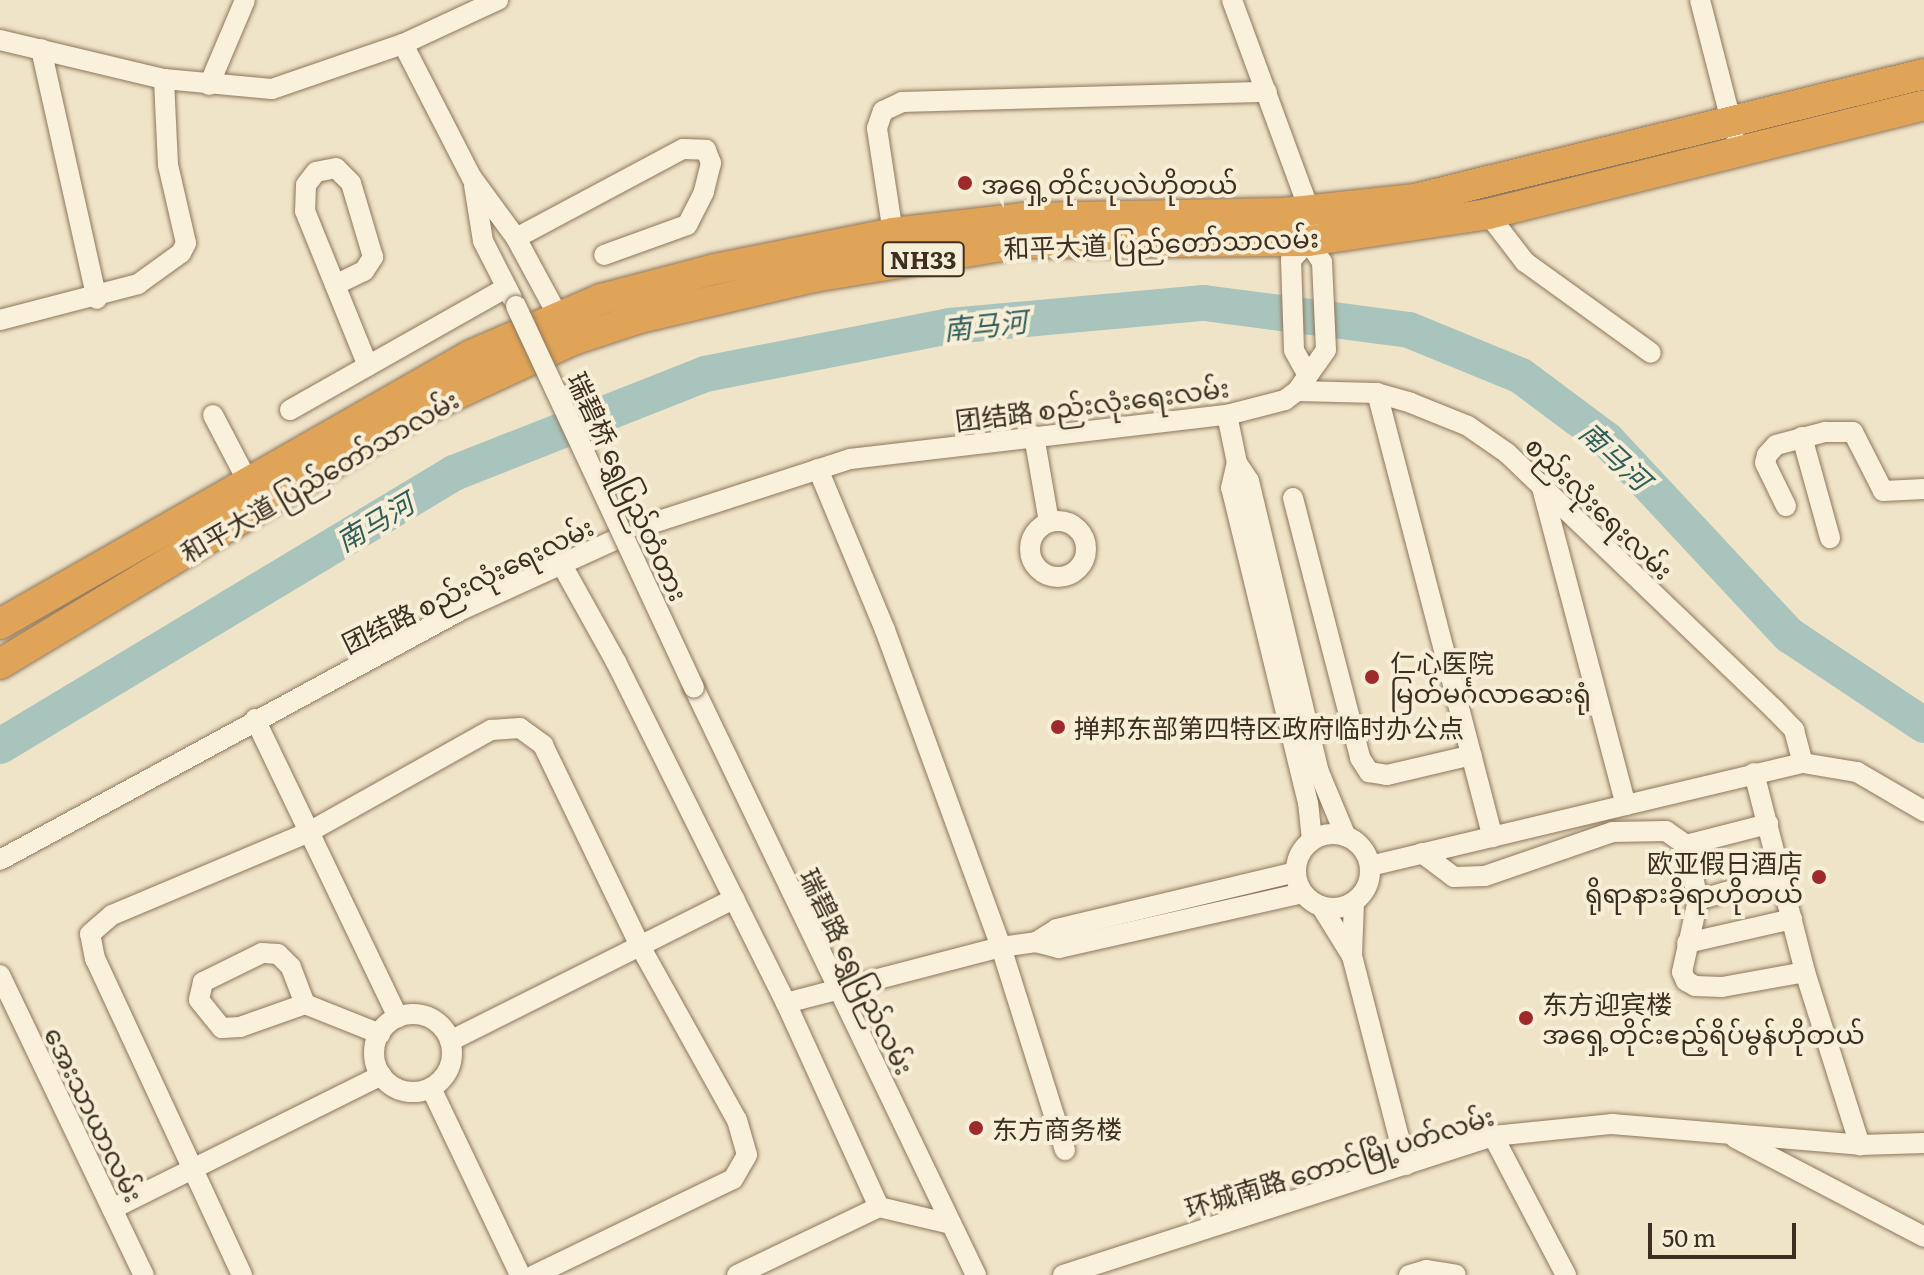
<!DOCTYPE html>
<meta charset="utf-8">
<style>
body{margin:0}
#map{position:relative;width:1924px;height:1275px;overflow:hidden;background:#f0e4c8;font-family:Literata,"Noto Sans SC","Noto Sans Myanmar",serif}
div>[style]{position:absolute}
.river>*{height:36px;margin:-18px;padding:0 18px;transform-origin:18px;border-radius:18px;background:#a9c4bc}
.roads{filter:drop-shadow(0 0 2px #8d765c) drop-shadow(0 0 2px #8d765c)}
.minor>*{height:20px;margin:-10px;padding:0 10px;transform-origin:10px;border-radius:10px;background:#faf1dc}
.minor>.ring{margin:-10px;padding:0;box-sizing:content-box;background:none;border:20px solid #faf1dc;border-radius:50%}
.highway>*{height:30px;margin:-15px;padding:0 15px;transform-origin:15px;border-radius:15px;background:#e0a458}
.bridges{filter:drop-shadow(0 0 2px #8d765c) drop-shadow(0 0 2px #8d765c)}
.minor-bridge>*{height:20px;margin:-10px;padding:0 10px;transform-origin:10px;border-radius:10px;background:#faf1dc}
.dots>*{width:22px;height:22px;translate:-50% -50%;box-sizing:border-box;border:4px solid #f7eed8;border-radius:50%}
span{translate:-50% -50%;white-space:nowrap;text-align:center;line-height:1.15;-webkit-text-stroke:8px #f7eed8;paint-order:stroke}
.shield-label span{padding:2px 6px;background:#f7eed8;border:2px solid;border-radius:6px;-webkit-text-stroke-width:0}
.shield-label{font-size:24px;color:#3d2e20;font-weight:700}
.poi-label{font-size:26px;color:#3d2e20}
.left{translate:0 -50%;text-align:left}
.right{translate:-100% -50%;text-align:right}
.street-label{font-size:26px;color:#3d2e20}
.water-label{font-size:28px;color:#2f5d5a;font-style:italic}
.scale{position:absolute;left:1648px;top:1223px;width:148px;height:36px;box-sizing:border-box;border:4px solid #3d2e20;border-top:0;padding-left:10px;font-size:24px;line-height:28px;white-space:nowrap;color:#3d2e20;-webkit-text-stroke:6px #f7eed8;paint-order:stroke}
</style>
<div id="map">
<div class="river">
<div style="left:0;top:746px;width:530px;rotate:-31.02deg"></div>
<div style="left:454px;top:473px;width:270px;rotate:-21.5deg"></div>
<div style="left:705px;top:374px;width:250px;rotate:-11.1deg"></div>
<div style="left:950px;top:326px;width:255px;rotate:-5.2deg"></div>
<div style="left:1204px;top:303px;width:207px;rotate:7.5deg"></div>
<div style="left:1409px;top:330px;width:121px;rotate:22.3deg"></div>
<div style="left:1521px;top:376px;width:107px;rotate:36.7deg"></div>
<div style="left:1607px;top:440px;width:267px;rotate:47deg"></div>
<div style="left:1789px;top:635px;width:162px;rotate:33.7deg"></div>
</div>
<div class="roads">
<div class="minor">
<div style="left:1700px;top:0;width:136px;rotate:75.6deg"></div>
<div style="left:0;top:40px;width:169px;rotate:13.4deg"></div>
<div style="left:164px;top:79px;width:108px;rotate:5.3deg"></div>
<div style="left:272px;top:89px;width:139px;rotate:-19deg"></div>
<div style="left:403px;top:44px;width:105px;rotate:-24.9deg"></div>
<div style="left:403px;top:44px;width:151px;rotate:62.8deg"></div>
<div style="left:472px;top:178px;width:74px;rotate:53.7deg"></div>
<div style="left:516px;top:238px;width:99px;rotate:61.6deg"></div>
<div style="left:41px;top:49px;width:256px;rotate:77.4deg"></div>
<div style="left:209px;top:85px;width:92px;rotate:-67deg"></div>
<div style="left:474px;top:185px;width:57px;rotate:80.9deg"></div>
<div style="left:483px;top:241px;width:64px;rotate:63deg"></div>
<div style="left:1488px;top:214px;width:61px;rotate:52.4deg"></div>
<div style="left:1525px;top:262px;width:155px;rotate:35.8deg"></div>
<div style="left:893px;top:233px;width:106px;rotate:-98.7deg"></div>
<div style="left:877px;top:128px;width:18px;rotate:-71deg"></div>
<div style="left:883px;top:111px;width:21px;rotate:-25deg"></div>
<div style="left:902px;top:102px;width:365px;rotate:-1.6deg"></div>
<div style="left:516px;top:238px;width:189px;rotate:-28.1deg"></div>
<div style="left:683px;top:149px;width:23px;rotate:2deg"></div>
<div style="left:706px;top:150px;width:14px;rotate:69deg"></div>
<div style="left:711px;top:163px;width:30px;rotate:104deg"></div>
<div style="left:704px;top:192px;width:37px;rotate:117deg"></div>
<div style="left:687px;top:225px;width:88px;rotate:160.1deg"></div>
<div style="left:335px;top:285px;width:32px;rotate:-26deg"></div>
<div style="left:364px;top:271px;width:17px;rotate:-57deg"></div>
<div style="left:373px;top:257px;width:77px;rotate:-106.6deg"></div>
<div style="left:351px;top:183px;width:21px;rotate:-135deg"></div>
<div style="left:336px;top:168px;width:20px;rotate:169deg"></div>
<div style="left:316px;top:172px;width:16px;rotate:128deg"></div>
<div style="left:306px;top:185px;width:26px;rotate:92deg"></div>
<div style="left:305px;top:211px;width:167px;rotate:67.9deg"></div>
<div style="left:0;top:320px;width:143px;rotate:-14.6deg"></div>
<div style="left:138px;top:284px;width:53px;rotate:-35.8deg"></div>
<div style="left:181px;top:253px;width:11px;rotate:-63deg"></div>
<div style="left:186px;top:243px;width:80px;rotate:-103deg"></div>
<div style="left:168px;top:165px;width:86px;rotate:-92.7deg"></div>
<div style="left:1306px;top:372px;width:25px;rotate:-119deg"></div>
<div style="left:1294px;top:350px;width:90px;rotate:-91.9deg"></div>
<div style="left:1291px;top:260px;width:25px;rotate:-48deg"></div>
<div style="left:1297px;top:391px;width:80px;rotate:1.4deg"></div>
<div style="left:1377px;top:393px;width:35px;rotate:16deg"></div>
<div style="left:1411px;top:403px;width:61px;rotate:22deg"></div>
<div style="left:1468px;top:426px;width:47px;rotate:34.7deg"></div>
<div style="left:1507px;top:453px;width:371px;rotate:43.8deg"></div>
<div style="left:1775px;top:710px;width:28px;rotate:46deg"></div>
<div style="left:1794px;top:730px;width:34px;rotate:75deg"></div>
<div style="left:1377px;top:393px;width:459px;rotate:75.4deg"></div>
<div style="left:290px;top:410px;width:249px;rotate:-29.5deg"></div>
<div style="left:213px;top:415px;width:76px;rotate:62.4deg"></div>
<div style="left:1227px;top:415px;width:49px;rotate:78.2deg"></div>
<div style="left:1034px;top:436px;width:87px;rotate:80.1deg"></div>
<div style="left:1802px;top:437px;width:105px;rotate:74.5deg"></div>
<div style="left:818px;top:469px;width:174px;rotate:67.4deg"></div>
<div style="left:885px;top:630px;width:338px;rotate:69.9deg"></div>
<div style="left:1001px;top:947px;width:213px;rotate:72.5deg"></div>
<div style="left:1541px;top:484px;width:332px;rotate:75.2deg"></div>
<div style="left:1293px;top:498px;width:268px;rotate:75.5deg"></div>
<div style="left:1360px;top:758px;width:17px;rotate:57deg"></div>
<div style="left:1369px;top:772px;width:18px;rotate:9deg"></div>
<div style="left:1387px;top:775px;width:87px;rotate:-13.2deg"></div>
<div style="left:1786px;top:506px;width:48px;rotate:-116deg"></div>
<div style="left:1765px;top:463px;width:8px;rotate:-76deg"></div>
<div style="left:1767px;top:455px;width:13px;rotate:-48deg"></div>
<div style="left:1776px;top:445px;width:51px;rotate:-14.9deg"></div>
<div style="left:1825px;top:432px;width:28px"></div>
<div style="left:1853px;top:432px;width:66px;rotate:63deg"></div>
<div style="left:1883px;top:491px;width:41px;rotate:-2.8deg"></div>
<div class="ring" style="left:1030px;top:521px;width:36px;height:36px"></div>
<div style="left:562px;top:565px;width:111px;rotate:60.9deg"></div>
<div style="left:616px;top:662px;width:381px;rotate:63.5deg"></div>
<div style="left:786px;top:1003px;width:224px;rotate:65.5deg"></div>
<div style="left:879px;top:1207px;width:74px;rotate:13.3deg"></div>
<div style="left:694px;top:688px;width:651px;rotate:64.34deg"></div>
<div style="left:255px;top:719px;width:331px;rotate:64.4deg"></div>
<div style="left:1754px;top:773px;width:205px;rotate:75.6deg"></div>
<div style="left:1805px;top:972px;width:182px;rotate:72.4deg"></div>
<div class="ring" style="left:1296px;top:834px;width:54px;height:54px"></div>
<div style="left:1312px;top:840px;width:37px;rotate:-96deg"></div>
<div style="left:1308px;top:803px;width:324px;rotate:-103.7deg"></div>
<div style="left:1231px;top:488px;width:26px;rotate:-77deg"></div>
<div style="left:1237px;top:463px;width:22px;rotate:56deg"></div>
<div style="left:1249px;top:481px;width:299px;rotate:76.5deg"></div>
<div style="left:1319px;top:772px;width:70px;rotate:67.4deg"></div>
<div style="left:1686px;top:845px;width:85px;rotate:-14.4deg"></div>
<div style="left:1422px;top:853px;width:40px;rotate:37deg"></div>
<div style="left:1454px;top:877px;width:31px;rotate:-2deg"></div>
<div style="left:1485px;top:876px;width:135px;rotate:-19deg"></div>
<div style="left:1613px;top:832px;width:53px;rotate:-1.1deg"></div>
<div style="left:1666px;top:831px;width:24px;rotate:35deg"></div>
<div style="left:1686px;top:845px;width:56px;rotate:77.7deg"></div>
<div style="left:1698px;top:900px;width:74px;rotate:102.5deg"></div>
<div style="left:1682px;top:972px;width:10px;rotate:66deg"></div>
<div style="left:1686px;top:981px;width:10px;rotate:29deg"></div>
<div style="left:1695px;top:986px;width:27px;rotate:2deg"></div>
<div style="left:1722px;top:987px;width:84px;rotate:-10.2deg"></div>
<div style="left:0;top:860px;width:524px;rotate:-28.47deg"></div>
<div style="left:461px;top:610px;width:208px;rotate:-24.5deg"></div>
<div style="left:650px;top:524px;width:210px;rotate:-18deg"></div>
<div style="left:850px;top:459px;width:380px;rotate:-6.7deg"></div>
<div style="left:1227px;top:415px;width:60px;rotate:-14.5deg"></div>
<div style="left:1285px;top:400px;width:15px;rotate:-37deg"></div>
<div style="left:1297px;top:391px;width:50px;rotate:-54.7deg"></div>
<div style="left:1326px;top:350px;width:88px;rotate:-92.6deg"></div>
<div style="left:1322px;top:262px;width:25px;rotate:-124deg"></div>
<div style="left:1308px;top:241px;width:29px;rotate:-86deg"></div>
<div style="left:1310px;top:212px;width:226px;rotate:-110.2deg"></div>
<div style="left:1370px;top:866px;width:445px;rotate:-13.4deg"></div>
<div style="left:1803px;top:763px;width:55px;rotate:9.5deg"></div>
<div style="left:1857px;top:772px;width:78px;rotate:30.2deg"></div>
<div style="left:1296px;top:872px;width:246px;rotate:166.6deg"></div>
<div style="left:1057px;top:929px;width:25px;rotate:148deg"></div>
<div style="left:1036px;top:942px;width:24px;rotate:15deg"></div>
<div style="left:1059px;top:948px;width:250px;rotate:-12.7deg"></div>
<div style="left:1698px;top:900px;width:86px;rotate:-16.1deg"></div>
<div style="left:1321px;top:906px;width:59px;rotate:58.2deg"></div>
<div style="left:1352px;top:956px;width:54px;rotate:-87.9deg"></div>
<div style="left:1687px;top:943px;width:108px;rotate:-12.9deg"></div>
<div style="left:1352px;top:956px;width:216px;rotate:75.5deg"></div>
<div style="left:0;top:975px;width:333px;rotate:64.4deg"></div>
<div style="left:786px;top:1003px;width:222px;rotate:-14.6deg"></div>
<div style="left:1001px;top:947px;width:35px;rotate:-8deg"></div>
<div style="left:305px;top:1004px;width:40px;rotate:-111deg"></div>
<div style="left:291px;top:967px;width:18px;rotate:-135deg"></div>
<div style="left:278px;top:954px;width:16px;rotate:-176deg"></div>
<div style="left:262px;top:953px;width:66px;rotate:153.8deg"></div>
<div style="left:203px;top:982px;width:18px;rotate:103deg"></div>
<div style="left:199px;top:1000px;width:36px;rotate:51deg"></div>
<div style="left:222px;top:1028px;width:18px;rotate:-3deg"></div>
<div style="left:240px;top:1027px;width:69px;rotate:-19.5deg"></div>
<div style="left:305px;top:1004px;width:81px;rotate:21.8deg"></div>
<div class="ring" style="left:374px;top:1014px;width:58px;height:58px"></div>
<div style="left:450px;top:1041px;width:318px;rotate:-26.6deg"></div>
<div style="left:431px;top:1088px;width:207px;rotate:64.5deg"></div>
<div style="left:1493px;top:1136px;width:157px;rotate:62.3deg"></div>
<div style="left:1735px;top:1138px;width:213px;rotate:27.6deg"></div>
<div style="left:112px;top:1209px;width:301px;rotate:-26.4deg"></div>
<div style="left:242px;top:1275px;width:349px;rotate:-114.9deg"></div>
<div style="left:95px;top:959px;width:25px;rotate:-101deg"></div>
<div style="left:90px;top:934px;width:29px;rotate:-41deg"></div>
<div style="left:112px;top:915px;width:214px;rotate:-22.8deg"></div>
<div style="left:309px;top:832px;width:209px;rotate:-29.3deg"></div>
<div style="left:491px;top:730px;width:29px;rotate:-4deg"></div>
<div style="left:520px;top:728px;width:29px;rotate:36deg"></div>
<div style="left:543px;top:745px;width:223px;rotate:64.2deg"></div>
<div style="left:640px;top:946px;width:199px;rotate:60.9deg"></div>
<div style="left:737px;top:1120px;width:36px;rotate:74deg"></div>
<div style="left:747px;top:1155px;width:28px;rotate:120deg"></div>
<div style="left:733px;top:1179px;width:221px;rotate:154.2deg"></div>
<div style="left:737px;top:1275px;width:157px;rotate:-25.6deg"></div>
<div style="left:1063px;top:1275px;width:452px;rotate:-17.9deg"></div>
<div style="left:1493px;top:1136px;width:120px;rotate:-5.8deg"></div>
<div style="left:1612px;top:1124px;width:249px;rotate:4.8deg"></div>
<div style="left:1860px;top:1145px;width:64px;rotate:-1.8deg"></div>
<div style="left:1409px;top:1275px;width:18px;rotate:-16deg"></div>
<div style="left:1426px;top:1270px;width:30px;rotate:9deg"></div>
</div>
<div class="highway">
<div style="left:0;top:624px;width:542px;rotate:-29.73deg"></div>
<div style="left:471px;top:355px;width:142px;rotate:-23.3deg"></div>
<div style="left:601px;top:299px;width:118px;rotate:-14.7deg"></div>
<div style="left:715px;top:269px;width:182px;rotate:-11.4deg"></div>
<div style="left:893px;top:233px;width:130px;rotate:-6.6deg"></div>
<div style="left:1022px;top:218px;width:262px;rotate:-1.1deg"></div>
<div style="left:1284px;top:213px;width:132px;rotate:-6.1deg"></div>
<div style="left:1415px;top:199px;width:524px;rotate:-13.8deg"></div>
<div style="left:0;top:664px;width:484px;rotate:-31.1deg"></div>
<div style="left:414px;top:414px;width:175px;rotate:-25deg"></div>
<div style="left:573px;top:340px;width:71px;rotate:-18.2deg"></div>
<div style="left:640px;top:318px;width:179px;rotate:-13.3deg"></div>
<div style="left:814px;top:277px;width:209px;rotate:-9.4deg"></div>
<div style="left:1020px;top:243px;width:288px;rotate:-0.4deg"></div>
<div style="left:1308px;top:241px;width:182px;rotate:-8.5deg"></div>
<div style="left:1488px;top:214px;width:449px;rotate:-14deg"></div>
</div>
</div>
<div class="bridges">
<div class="minor-bridge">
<div style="left:516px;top:306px;width:421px;rotate:65deg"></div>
</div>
</div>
<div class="dots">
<div style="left:965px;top:183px;background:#9e2a2b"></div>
<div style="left:1372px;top:677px;background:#9e2a2b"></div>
<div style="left:1058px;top:727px;background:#9e2a2b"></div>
<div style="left:1819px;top:877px;background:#9e2a2b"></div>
<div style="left:1526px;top:1018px;background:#9e2a2b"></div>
<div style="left:976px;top:1128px;background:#9e2a2b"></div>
</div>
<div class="shield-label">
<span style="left:923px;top:259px">NH33</span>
</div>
<div class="poi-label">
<span class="left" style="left:981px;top:183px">အရှေ့တိုင်းပုလဲဟိုတယ်</span>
<span class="left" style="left:1390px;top:677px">仁心医院<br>မြတ်မင်္ဂလာဆေးရုံ</span>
<span class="left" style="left:1074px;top:727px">掸邦东部第四特区政府临时办公点</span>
<span class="right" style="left:1803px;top:877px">欧亚假日酒店<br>ရိုရာနားခိုရာဟိုတယ်</span>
<span class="left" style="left:1542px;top:1018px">东方迎宾楼<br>အရှေ့တိုင်းဧည့်ရိပ်မွန်ဟိုတယ်</span>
<span class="left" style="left:992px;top:1128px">东方商务楼</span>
</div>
<div class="street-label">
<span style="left:1161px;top:242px;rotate:-2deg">和平大道 ပြည်တော်သာလမ်း</span>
<span style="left:1092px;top:403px;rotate:-7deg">团结路 စည်းလုံးရေးလမ်း</span>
<span style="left:319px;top:475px;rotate:-30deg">和平大道 ပြည်တော်သာလမ်း</span>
<span style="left:629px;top:486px;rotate:65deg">瑞碧桥 ရွှေပြည်တံတား</span>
<span style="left:1600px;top:507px;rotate:44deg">စည်းလုံးရေးလမ်း</span>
<span style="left:467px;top:584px;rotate:-26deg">团结路 စည်းလုံးရေးလမ်း</span>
<span style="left:858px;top:971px;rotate:64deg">瑞碧路 ရွှေပြည်လမ်း</span>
<span style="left:95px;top:1114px;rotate:64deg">အေးသာယာလမ်း</span>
<span style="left:1339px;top:1161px;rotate:-17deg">环城南路 တောင်မြို့ပတ်လမ်း</span>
</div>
<div class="water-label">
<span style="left:985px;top:324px;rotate:-6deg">南马河</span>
<span style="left:1616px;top:455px;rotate:43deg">南马河</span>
<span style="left:374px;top:521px;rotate:-31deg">南马河</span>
</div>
<div class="scale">50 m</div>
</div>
